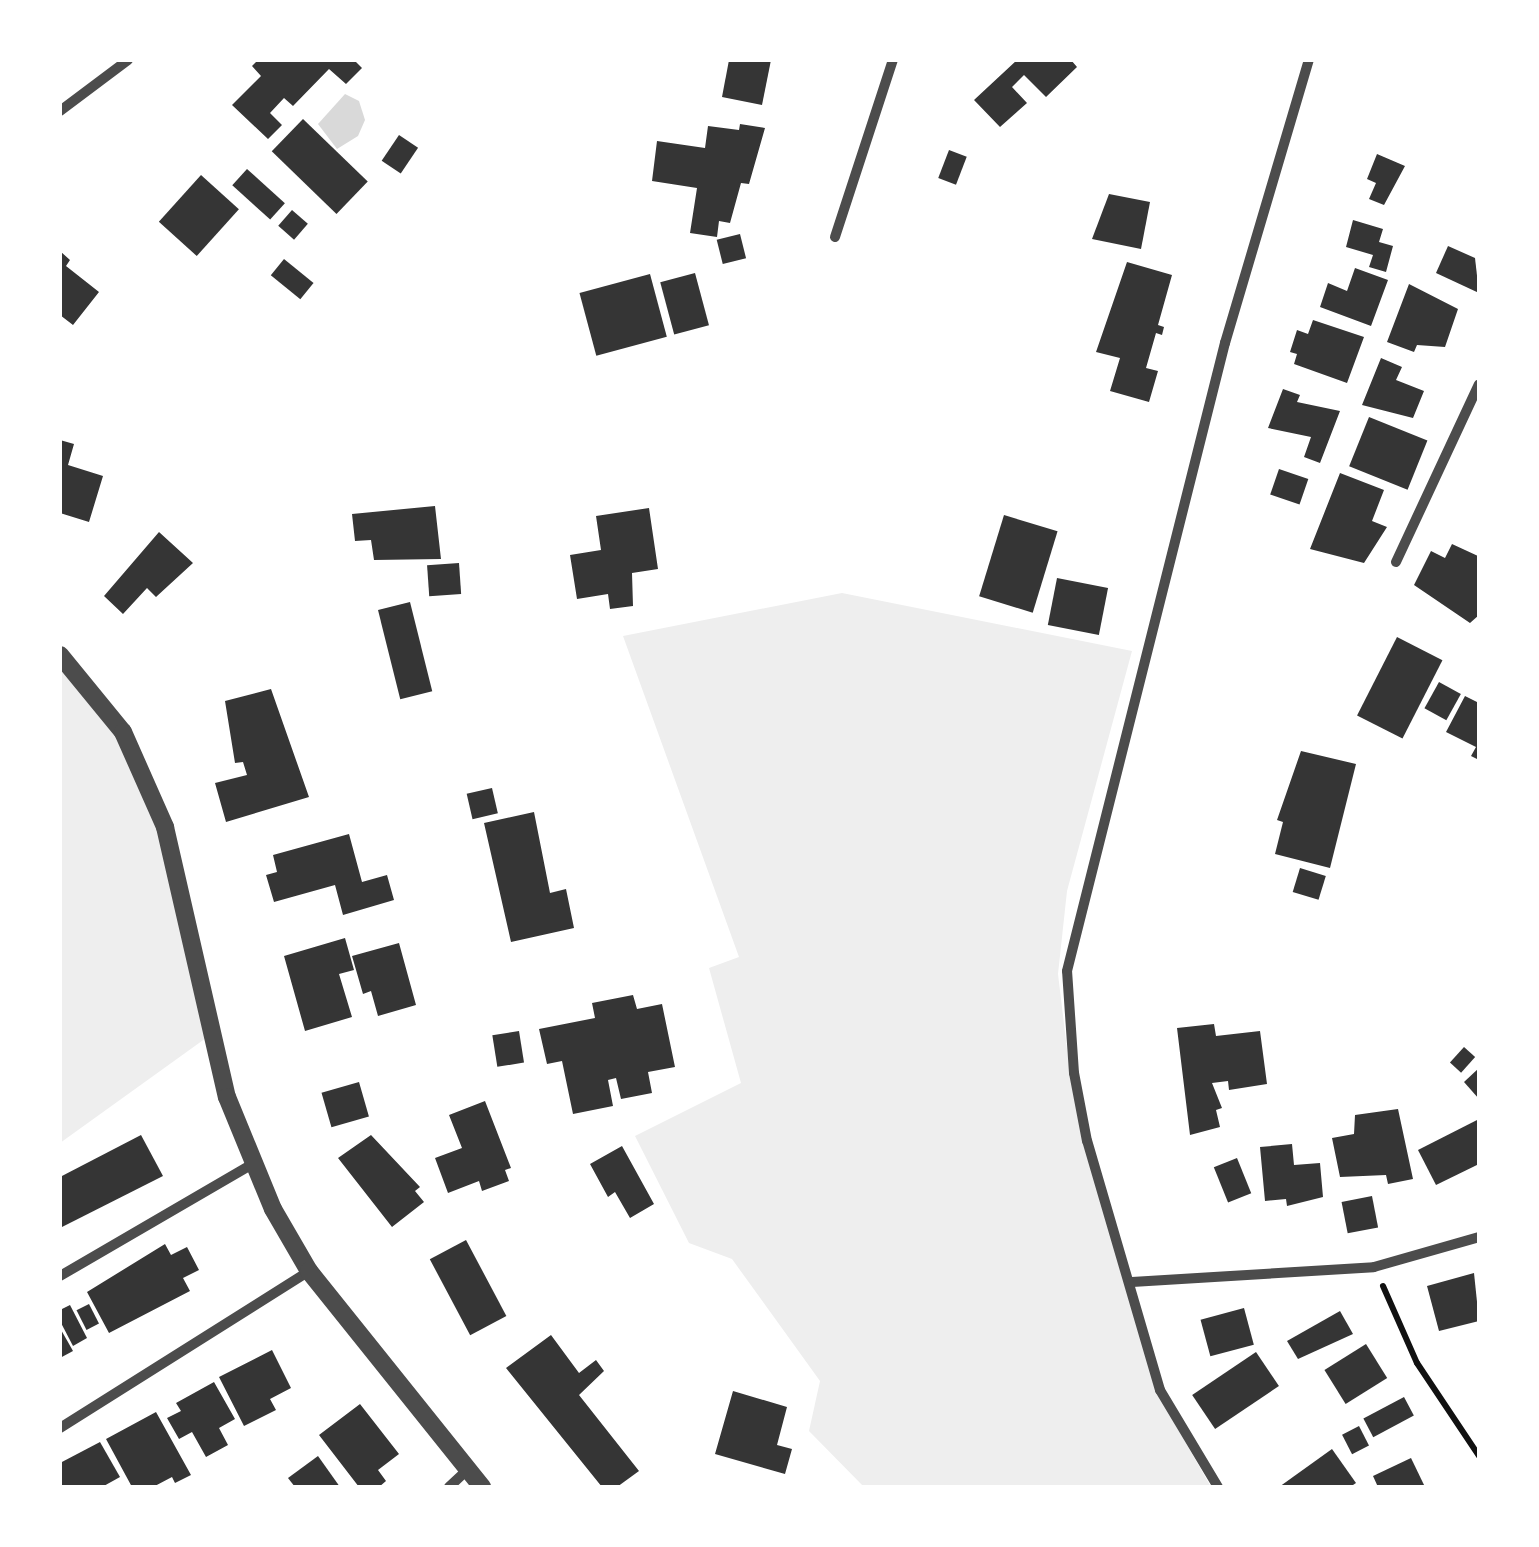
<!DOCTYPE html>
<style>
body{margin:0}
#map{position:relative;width:1539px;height:1547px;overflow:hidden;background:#fff;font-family:"Noto Sans",sans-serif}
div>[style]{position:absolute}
.green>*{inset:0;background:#eee}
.water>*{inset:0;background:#d9d9d9}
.building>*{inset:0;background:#353535;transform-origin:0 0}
.path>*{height:6px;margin:-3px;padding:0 3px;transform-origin:3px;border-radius:3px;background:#111}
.minor>*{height:10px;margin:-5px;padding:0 5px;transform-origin:5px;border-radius:5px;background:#4c4c4c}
.tertiary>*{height:18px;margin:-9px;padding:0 9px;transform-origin:9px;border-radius:9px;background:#4c4c4c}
span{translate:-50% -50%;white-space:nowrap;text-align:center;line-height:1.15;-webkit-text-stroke:8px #fff;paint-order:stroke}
.frame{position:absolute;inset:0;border:62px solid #fff;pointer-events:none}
</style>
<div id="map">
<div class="green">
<div style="clip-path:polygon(842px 593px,1132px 651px,1067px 891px,1058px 974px,1070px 1074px,1156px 1391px,1211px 1487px,864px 1487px,809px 1431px,820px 1381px,732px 1259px,689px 1243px,635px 1136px,741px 1083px,709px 968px,739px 957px,623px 636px)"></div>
<div style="clip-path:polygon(60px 658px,143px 775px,213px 1033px,60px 1143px)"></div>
</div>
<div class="water">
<div style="clip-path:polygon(345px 94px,359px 101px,365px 120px,358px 136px,337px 149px,318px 124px)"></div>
</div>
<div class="building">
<div style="clip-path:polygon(258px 60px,354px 60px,362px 68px,346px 84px,329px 69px,293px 106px,284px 98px,270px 113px,282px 125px,268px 139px,232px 105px,261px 76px,252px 66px)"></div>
<div style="clip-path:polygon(729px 60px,771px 60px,762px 105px,722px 97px)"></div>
<div style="clip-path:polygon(1017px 60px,1071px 60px,1077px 67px,1046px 97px,1024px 75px,1012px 87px,1027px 103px,1000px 127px,974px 100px)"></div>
<div style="left:303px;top:119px;width:90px;height:45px;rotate:44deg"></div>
<div style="clip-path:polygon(740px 124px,765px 128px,749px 184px,741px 183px,730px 223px,719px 221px,717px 237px,690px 233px,697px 188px,652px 181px,657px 141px,705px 148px,708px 126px,739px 130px)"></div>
<div style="left:399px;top:135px;width:23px;height:31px;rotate:34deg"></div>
<div style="left:949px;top:150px;width:19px;height:30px;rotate:21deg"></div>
<div style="clip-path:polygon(1377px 154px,1405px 166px,1384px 205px,1369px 199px,1376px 183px,1367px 179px)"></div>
<div style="left:247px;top:169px;width:51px;height:22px;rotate:42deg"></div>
<div style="left:201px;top:175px;width:51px;height:63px;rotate:42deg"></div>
<div style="clip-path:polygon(1109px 194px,1150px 202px,1141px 249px,1092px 239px)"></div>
<div style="left:292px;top:210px;width:21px;height:21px;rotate:41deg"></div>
<div style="clip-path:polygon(1353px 220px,1383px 229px,1379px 242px,1393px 246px,1386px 272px,1369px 267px,1373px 255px,1346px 247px)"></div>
<div style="left:740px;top:234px;width:25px;height:24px;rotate:76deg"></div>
<div style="clip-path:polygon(1448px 246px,1475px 258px,1479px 293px,1436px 273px)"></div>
<div style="clip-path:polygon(60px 251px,70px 260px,66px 266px,99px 292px,73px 325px,60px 315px)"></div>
<div style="left:284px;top:259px;width:38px;height:21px;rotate:39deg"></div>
<div style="clip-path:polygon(1127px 262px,1172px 275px,1158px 325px,1164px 327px,1162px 335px,1156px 333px,1146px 368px,1158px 371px,1149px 402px,1110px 391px,1120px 358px,1096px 352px)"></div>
<div style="clip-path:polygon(1355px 268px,1388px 280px,1371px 326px,1320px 307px,1328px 283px,1347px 291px)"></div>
<div style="left:695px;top:273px;width:54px;height:36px;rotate:75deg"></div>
<div style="left:650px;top:274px;width:65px;height:73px;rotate:75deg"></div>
<div style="clip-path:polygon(1409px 284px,1458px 309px,1445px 347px,1417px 345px,1414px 352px,1387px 342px)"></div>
<div style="clip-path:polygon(1313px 320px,1364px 337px,1347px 383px,1294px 364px,1297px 354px,1290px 352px,1297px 330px,1308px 334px)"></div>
<div style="clip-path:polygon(1381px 358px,1402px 367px,1396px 380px,1424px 391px,1413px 418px,1362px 405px)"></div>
<div style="clip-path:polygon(1283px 389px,1300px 395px,1297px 402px,1340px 411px,1320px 463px,1304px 457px,1311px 437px,1268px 428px)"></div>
<div style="left:1369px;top:417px;width:63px;height:53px;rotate:22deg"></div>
<div style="clip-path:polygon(60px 440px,74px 444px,68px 465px,103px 476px,89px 522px,60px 513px)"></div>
<div style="left:1279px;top:469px;width:31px;height:27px;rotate:19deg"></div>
<div style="clip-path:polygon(1340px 473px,1384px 490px,1372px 521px,1387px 527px,1364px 563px,1310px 549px)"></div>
<div style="clip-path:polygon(435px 506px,441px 559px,374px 560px,371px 540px,355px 541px,352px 514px)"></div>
<div style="clip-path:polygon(649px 508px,658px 569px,632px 573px,633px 606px,610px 609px,608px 594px,577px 599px,570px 555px,601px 550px,596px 516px)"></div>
<div style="left:1004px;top:515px;width:56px;height:85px;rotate:17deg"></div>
<div style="clip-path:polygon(159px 532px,193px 563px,156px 597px,147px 588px,123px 614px,104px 596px)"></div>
<div style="clip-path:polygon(1452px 544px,1478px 556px,1479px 615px,1470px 623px,1414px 585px,1431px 551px,1445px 558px)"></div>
<div style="left:459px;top:563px;width:31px;height:32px;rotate:86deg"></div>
<div style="left:1057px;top:578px;width:52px;height:48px;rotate:11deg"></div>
<div style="left:410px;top:602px;width:92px;height:33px;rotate:76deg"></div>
<div style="left:1397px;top:637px;width:51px;height:88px;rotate:27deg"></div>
<div style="left:1439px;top:682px;width:25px;height:30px;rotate:29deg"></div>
<div style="clip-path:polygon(271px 689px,309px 797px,226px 822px,215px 783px,247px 775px,243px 762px,235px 763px,225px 701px)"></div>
<div style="clip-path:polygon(1465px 696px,1479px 703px,1479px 760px,1471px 756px,1476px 747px,1446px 732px)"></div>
<div style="clip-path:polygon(1301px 751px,1356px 764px,1330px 868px,1275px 854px,1283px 822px,1277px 820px)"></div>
<div style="left:492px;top:788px;width:26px;height:26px;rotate:77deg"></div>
<div style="clip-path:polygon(534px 812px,550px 893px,566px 889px,574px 928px,511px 942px,484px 823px)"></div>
<div style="clip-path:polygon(349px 834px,362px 882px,387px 875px,394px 900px,343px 915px,335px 885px,274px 902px,266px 875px,277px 872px,273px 855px)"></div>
<div style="left:1300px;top:868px;width:27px;height:25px;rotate:17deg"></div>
<div style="clip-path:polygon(345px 938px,354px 970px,339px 974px,352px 1017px,305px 1031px,284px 956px)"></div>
<div style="clip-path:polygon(399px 943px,416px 1005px,378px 1016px,371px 991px,363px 994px,352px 956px)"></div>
<div style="clip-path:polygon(633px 995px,637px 1009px,662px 1004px,675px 1067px,648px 1072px,652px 1093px,621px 1099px,616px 1078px,608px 1080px,613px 1106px,573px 1114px,562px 1061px,547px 1064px,539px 1029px,595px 1018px,592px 1003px)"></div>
<div style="clip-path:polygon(1214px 1024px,1216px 1036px,1260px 1031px,1267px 1084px,1229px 1090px,1228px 1081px,1212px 1083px,1222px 1108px,1216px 1110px,1220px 1127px,1190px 1135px,1177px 1028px)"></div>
<div style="left:519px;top:1031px;width:32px;height:27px;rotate:81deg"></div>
<div style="left:1464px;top:1047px;width:15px;height:21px;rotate:42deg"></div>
<div style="clip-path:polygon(1479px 1068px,1479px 1099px,1464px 1082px)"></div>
<div style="left:359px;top:1082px;width:36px;height:39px;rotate:74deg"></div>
<div style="clip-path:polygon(485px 1101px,511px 1168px,505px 1170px,509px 1181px,482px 1191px,479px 1181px,448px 1193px,435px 1158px,462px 1148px,449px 1115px)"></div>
<div style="clip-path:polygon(1398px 1109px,1413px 1179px,1388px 1184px,1386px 1175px,1340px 1177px,1332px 1138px,1354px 1134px,1355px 1115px)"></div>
<div style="clip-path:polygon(1479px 1119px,1479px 1164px,1436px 1185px,1418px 1150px)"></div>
<div style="clip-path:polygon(141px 1135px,163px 1176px,60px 1228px,60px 1177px)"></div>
<div style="clip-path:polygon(371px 1135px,420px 1187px,415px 1191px,424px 1202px,392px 1227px,338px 1158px)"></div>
<div style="clip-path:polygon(1292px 1144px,1294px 1165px,1320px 1163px,1323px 1197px,1287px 1206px,1286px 1199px,1265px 1201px,1260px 1147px)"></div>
<div style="clip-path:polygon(622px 1146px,654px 1204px,630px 1218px,615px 1192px,608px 1197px,590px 1164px)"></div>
<div style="left:1237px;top:1158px;width:38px;height:25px;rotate:68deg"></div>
<div style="left:1372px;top:1196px;width:32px;height:31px;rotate:79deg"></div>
<div style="left:466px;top:1240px;width:86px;height:41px;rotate:62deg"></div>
<div style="clip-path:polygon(165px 1244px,171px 1255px,187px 1247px,199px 1270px,183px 1278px,190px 1291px,109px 1333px,87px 1292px)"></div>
<div style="clip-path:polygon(1474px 1273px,1479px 1321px,1439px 1331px,1427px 1286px)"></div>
<div style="left:89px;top:1304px;width:22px;height:14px;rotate:63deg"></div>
<div style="clip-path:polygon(70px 1305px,87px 1338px,73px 1346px,60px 1321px,60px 1310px)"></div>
<div style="left:1244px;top:1308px;width:38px;height:45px;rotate:75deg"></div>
<div style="clip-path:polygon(1340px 1311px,1353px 1334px,1298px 1359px,1287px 1341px)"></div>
<div style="clip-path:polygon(60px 1328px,73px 1351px,60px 1358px)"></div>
<div style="clip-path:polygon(551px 1335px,579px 1373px,596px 1360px,604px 1371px,579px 1395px,639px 1471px,617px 1487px,602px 1487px,506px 1368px)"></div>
<div style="left:1366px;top:1344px;width:40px;height:49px;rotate:58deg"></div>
<div style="clip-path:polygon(272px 1350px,291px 1388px,270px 1399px,276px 1410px,244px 1426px,219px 1377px)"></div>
<div style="left:1256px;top:1352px;width:41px;height:77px;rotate:56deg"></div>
<div style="clip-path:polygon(214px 1382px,235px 1419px,219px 1428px,228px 1445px,206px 1457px,192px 1432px,179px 1439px,167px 1418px,181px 1411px,176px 1403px)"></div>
<div style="clip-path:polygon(733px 1391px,787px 1407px,777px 1445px,792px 1449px,785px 1474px,715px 1454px)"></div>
<div style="left:1404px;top:1397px;width:21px;height:46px;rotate:62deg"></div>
<div style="clip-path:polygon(360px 1404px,399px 1454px,378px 1470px,386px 1481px,379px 1487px,359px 1487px,319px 1435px)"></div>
<div style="clip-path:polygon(156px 1412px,191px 1475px,175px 1483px,172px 1477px,153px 1487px,132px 1487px,106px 1439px)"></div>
<div style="left:1359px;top:1426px;width:22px;height:19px;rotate:63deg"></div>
<div style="clip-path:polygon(100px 1442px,120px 1477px,102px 1487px,60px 1487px,60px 1463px)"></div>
<div style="clip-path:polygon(1332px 1449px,1356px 1483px,1350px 1487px,1279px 1487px)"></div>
<div style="clip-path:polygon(318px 1456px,340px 1487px,295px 1487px,288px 1478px)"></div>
<div style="clip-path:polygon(1411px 1458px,1425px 1487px,1378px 1487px,1373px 1476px)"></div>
</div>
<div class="path">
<div style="left:1383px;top:1286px;width:84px;rotate:66.2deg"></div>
<div style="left:1417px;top:1363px;width:112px;rotate:56.3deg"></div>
</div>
<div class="minor">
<div style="left:60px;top:111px;width:85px;rotate:-36.9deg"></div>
<div style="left:835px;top:237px;width:186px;rotate:-71.9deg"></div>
<div style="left:1396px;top:562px;width:196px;rotate:-65deg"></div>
<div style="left:60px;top:1276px;width:221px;rotate:-30.2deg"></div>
<div style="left:1132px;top:1282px;width:242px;rotate:-3.5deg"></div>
<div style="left:1374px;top:1267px;width:109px;rotate:-15.9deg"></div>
<div style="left:60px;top:1428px;width:294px;rotate:-32.2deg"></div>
<div style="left:449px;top:1487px;width:25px;rotate:-43deg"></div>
<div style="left:1218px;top:1487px;width:113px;rotate:-120.9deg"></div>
<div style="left:1160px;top:1390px;width:259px;rotate:-106.3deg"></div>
<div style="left:1087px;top:1141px;width:69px;rotate:-100.8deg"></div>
<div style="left:1074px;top:1073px;width:102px;rotate:-93.9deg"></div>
<div style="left:1067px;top:971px;width:648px;rotate:-75.88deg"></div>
<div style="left:1225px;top:343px;width:295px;rotate:-73.5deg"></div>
</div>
<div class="tertiary">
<div style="left:60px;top:655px;width:99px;rotate:50.7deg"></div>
<div style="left:123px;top:732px;width:104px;rotate:66.1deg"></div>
<div style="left:165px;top:827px;width:277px;rotate:77.1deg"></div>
<div style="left:227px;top:1097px;width:121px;rotate:67.7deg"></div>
<div style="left:273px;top:1209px;width:72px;rotate:59.9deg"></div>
<div style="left:309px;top:1271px;width:277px;rotate:51.3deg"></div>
</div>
<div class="frame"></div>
</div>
